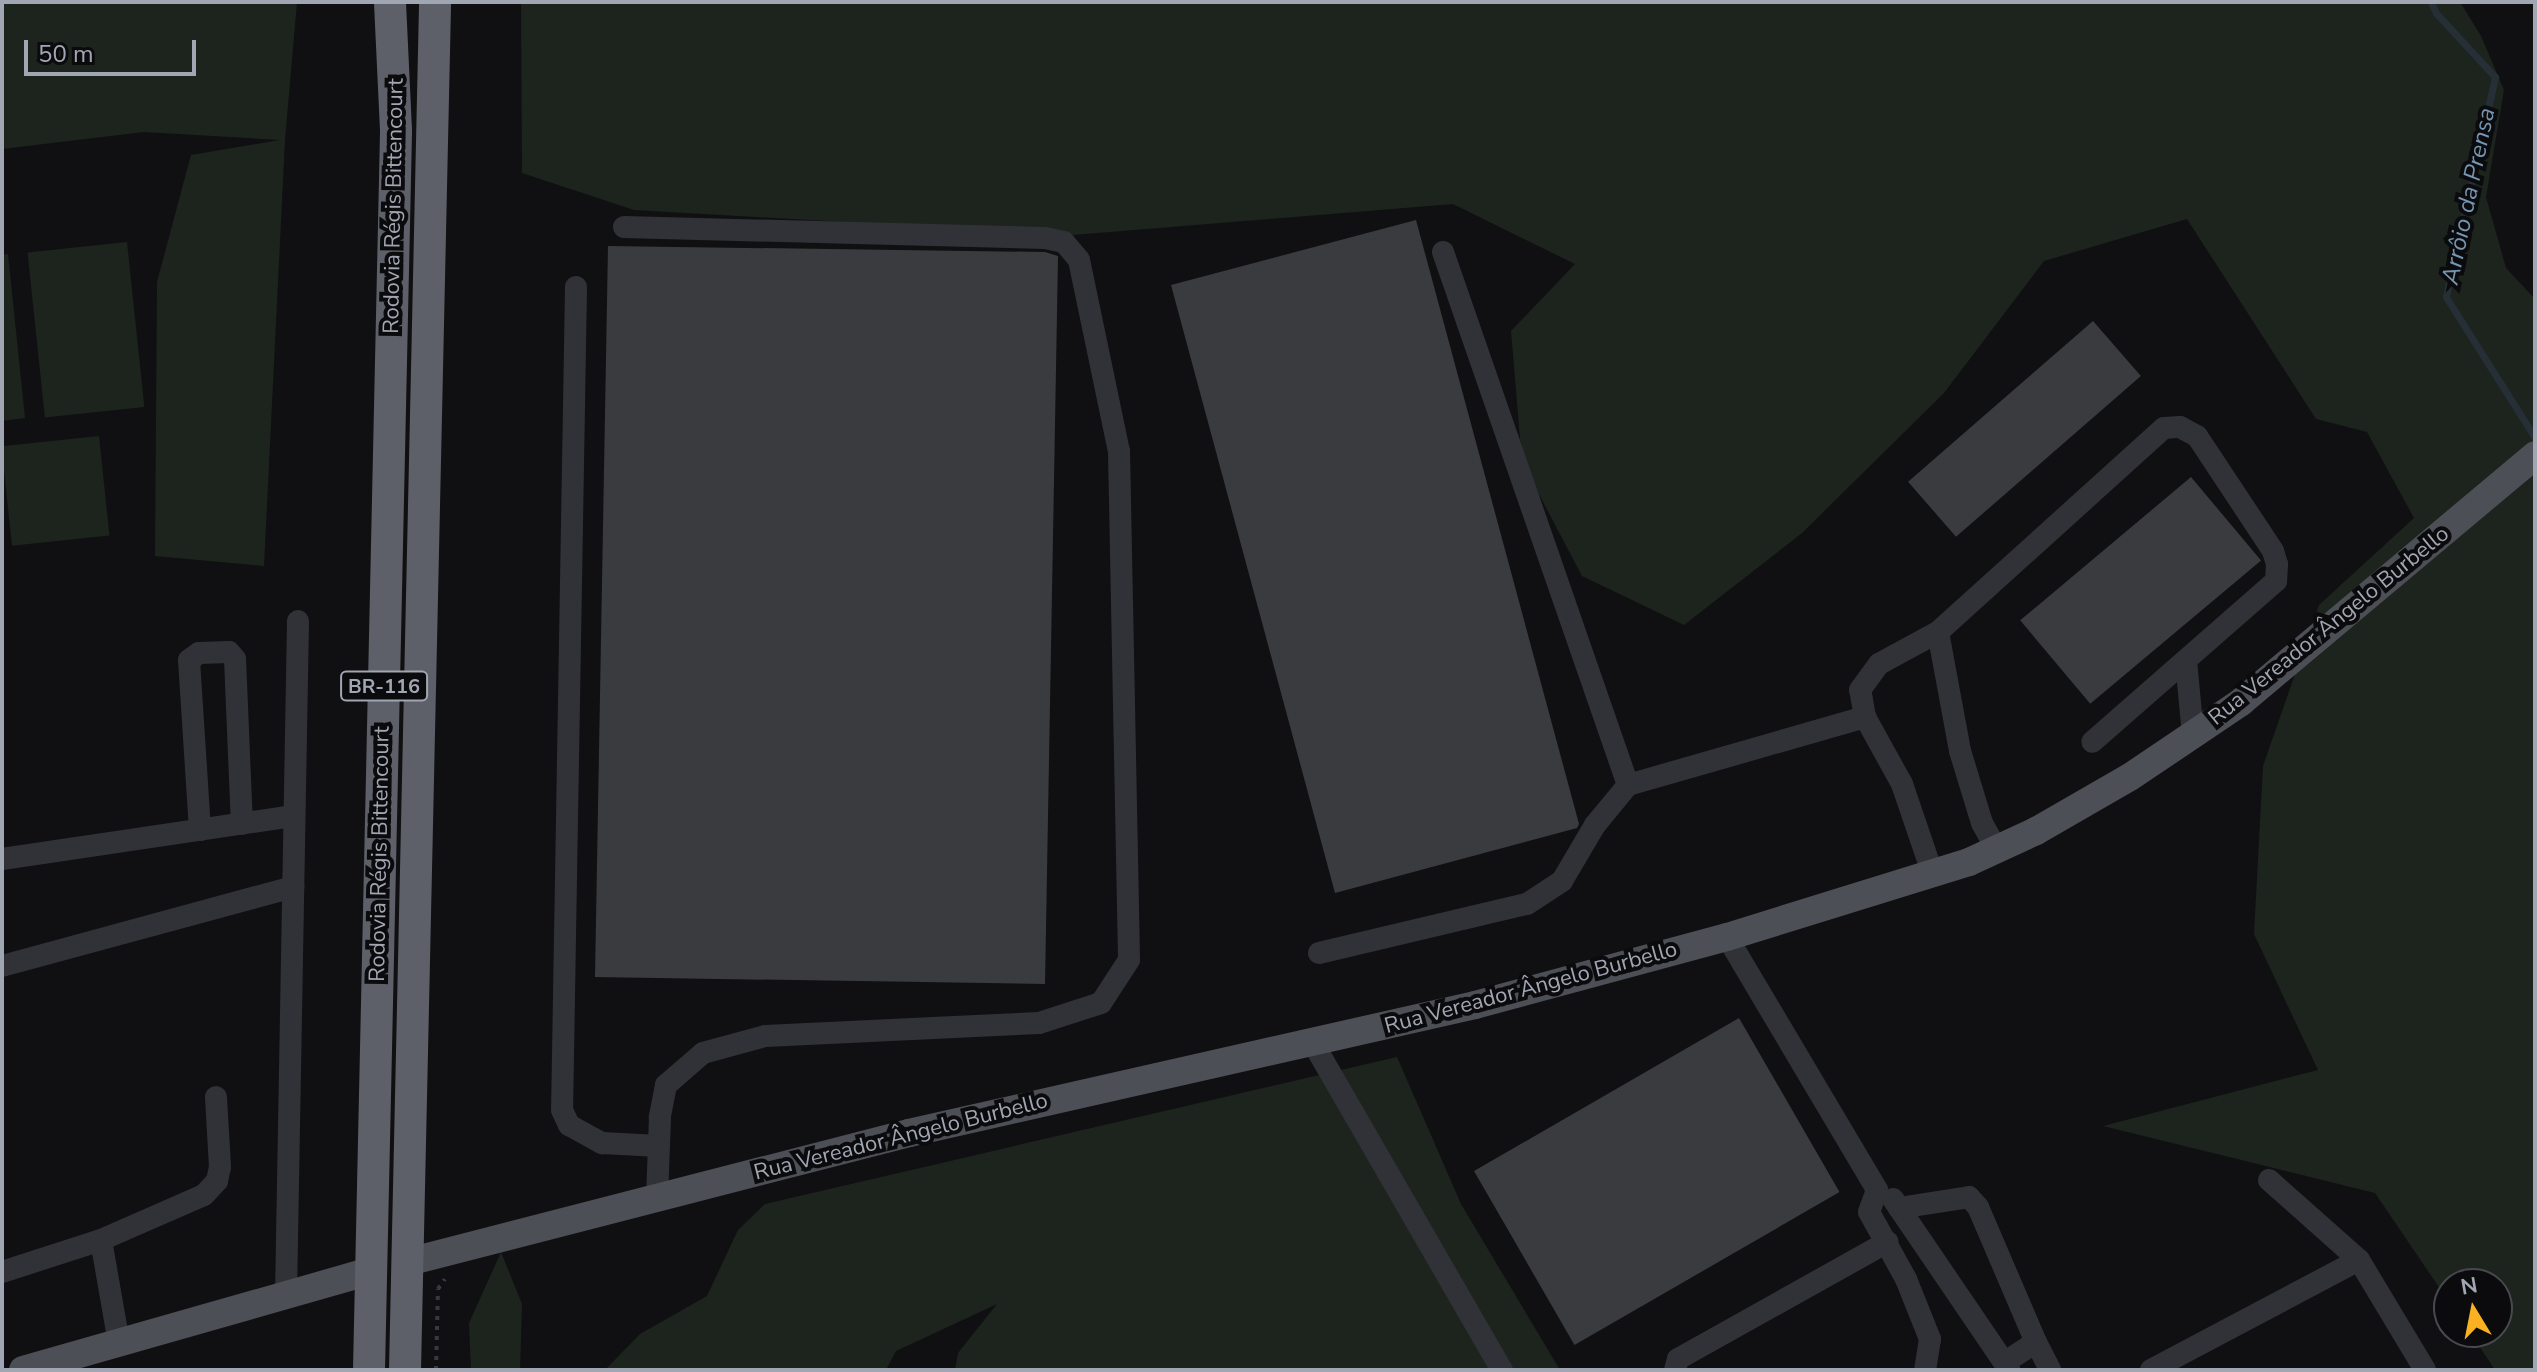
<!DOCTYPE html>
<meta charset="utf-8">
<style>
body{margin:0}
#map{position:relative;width:2537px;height:1372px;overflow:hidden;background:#101012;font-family:"Nunito Sans",sans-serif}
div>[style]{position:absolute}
.green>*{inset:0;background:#1c241d;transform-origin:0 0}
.stream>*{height:7px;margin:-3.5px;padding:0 3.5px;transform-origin:3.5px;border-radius:3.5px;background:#262f36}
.building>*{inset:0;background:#3a3b3f;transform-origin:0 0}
.path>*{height:4px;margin-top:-2px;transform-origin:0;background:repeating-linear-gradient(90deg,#37393e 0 4px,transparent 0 10px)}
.minor>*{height:22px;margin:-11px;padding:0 11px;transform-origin:11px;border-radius:11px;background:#313237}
.major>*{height:28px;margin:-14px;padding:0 14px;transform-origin:14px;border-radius:14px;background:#4d4f56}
.highway>*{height:32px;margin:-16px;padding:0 16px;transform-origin:16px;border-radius:16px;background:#5d6068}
span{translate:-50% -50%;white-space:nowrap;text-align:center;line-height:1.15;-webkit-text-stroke:8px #0b0b0d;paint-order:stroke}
.shield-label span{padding:2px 6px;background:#0b0b0d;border:2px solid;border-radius:6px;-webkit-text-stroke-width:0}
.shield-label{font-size:20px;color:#a1a6b3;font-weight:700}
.street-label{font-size:22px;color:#a1a6b3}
.water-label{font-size:24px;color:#7595b1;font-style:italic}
.frame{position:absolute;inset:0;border:4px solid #a1a6b3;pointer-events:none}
.north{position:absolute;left:2433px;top:1268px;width:80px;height:80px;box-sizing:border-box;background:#0b0b0d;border:2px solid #47494f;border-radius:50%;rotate:350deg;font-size:22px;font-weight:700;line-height:32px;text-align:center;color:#a1a6b3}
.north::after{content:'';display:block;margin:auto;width:28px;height:36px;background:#f9b021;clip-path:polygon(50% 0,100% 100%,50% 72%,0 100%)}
.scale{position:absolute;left:24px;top:40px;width:172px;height:36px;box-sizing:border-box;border:4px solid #a1a6b3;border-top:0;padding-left:10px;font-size:24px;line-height:28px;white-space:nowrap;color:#a1a6b3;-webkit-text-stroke:6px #0b0b0d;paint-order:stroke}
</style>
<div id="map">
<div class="green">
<div style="clip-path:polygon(2px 2px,297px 2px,285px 140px,264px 566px,155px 556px,157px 282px,191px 155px,280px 140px,144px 132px,2px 149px)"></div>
<div style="clip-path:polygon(521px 2px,2460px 2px,2481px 36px,2504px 90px,2486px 197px,2506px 268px,2535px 299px,2535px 1370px,2495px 1370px,2470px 1332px,2497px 1332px,2497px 1284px,2449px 1284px,2449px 1302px,2375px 1193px,2103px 1126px,2318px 1070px,2254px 934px,2263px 766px,2319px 605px,2414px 518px,2367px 432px,2316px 419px,2187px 219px,2044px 261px,1944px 393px,1802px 533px,1684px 625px,1582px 576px,1522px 462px,1511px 331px,1575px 264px,1453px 204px,1073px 235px,634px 210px,522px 173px)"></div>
<div style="left:127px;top:242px;width:166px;height:100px;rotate:84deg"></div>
<div style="clip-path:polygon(8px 254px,25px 418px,2px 421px,2px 255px)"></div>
<div style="left:99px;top:436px;width:100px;height:98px;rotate:84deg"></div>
<div style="clip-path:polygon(1397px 1057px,1461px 1204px,1560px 1370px,955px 1370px,958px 1353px,997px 1304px,896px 1351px,886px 1370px,605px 1370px,640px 1334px,707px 1296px,738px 1230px,765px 1204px)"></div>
<div style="clip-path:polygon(501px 1252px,522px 1304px,520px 1370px,471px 1370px,469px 1323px)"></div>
</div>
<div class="stream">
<div style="left:2431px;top:2px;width:12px;rotate:66deg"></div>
<div style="left:2436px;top:13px;width:87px;rotate:47.3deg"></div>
<div style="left:2495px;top:77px;width:225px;rotate:102.6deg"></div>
<div style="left:2446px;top:297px;width:165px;rotate:57.7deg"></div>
</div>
<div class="building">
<div style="clip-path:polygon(1416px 220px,1579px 824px,1577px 828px,1335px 893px,1171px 285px)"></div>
<div style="clip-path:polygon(608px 246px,1045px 252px,1058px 256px,1045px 984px,595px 977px)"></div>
<div style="left:2093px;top:321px;width:73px;height:245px;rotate:49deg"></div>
<div style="left:2191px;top:477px;width:109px;height:223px;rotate:50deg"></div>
<div style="left:1739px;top:1018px;width:201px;height:306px;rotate:60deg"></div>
</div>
<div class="path">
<div style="left:436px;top:1370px;width:81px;rotate:-88.6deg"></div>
<div style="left:438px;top:1289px;width:12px;rotate:-55deg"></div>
</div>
<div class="minor">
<div style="left:624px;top:227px;width:421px;rotate:1.5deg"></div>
<div style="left:1045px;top:238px;width:19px;rotate:12deg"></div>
<div style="left:1064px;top:242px;width:23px;rotate:50deg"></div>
<div style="left:1079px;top:260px;width:195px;rotate:78.2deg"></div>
<div style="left:1119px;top:451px;width:509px;rotate:88.87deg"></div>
<div style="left:1129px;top:960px;width:51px;rotate:123.1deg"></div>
<div style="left:1101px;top:1003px;width:65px;rotate:162.1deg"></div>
<div style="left:1039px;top:1023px;width:274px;rotate:177.3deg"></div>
<div style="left:765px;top:1036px;width:64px;rotate:164.7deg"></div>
<div style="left:703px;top:1053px;width:49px;rotate:139.1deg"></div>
<div style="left:666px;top:1085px;width:33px;rotate:101deg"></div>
<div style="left:660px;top:1117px;width:80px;rotate:92.1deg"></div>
<div style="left:1443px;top:252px;width:564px;rotate:70.86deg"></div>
<div style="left:576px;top:287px;width:823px;rotate:90.97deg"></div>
<div style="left:562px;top:1110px;width:17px;rotate:65deg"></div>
<div style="left:569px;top:1125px;width:38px;rotate:29deg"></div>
<div style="left:602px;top:1143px;width:57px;rotate:3deg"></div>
<div style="left:1938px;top:632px;width:121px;rotate:79.5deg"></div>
<div style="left:1960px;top:751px;width:75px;rotate:73deg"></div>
<div style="left:1982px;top:823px;width:31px;rotate:61deg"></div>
<div style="left:2186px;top:660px;width:76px;rotate:84.7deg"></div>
<div style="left:1865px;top:717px;width:27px;rotate:-100deg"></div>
<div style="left:1860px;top:690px;width:32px;rotate:-54deg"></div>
<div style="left:1879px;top:664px;width:67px;rotate:-28.5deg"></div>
<div style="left:1938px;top:632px;width:304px;rotate:-42.1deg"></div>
<div style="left:2164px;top:428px;width:16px;rotate:-4deg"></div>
<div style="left:2180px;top:427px;width:19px;rotate:28deg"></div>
<div style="left:2197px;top:436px;width:138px;rotate:56.5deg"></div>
<div style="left:2273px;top:551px;width:14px;rotate:73deg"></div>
<div style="left:2277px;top:564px;width:17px;rotate:93deg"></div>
<div style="left:2276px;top:581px;width:244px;rotate:138.8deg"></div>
<div style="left:200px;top:830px;width:170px;rotate:-93.7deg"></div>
<div style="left:189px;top:660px;width:12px;rotate:-35deg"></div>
<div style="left:199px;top:653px;width:30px;rotate:-2deg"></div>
<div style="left:229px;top:652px;width:9px;rotate:49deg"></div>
<div style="left:235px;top:659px;width:165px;rotate:87.6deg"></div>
<div style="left:2px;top:859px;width:295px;rotate:-8.4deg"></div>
<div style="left:1727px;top:937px;width:294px;rotate:59.3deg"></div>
<div style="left:1319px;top:953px;width:214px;rotate:-13.3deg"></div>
<div style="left:1527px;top:904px;width:42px;rotate:-33.3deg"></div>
<div style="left:1562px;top:881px;width:65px;rotate:-59.5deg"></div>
<div style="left:1595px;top:825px;width:52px;rotate:-50.5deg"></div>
<div style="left:1628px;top:785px;width:247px;rotate:-16deg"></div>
<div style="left:1865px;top:717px;width:77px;rotate:61.1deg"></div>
<div style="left:1902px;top:784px;width:96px;rotate:71.2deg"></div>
<div style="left:2px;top:966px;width:302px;rotate:-15.2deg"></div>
<div style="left:1313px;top:1043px;width:378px;rotate:60deg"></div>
<div style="left:2269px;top:1180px;width:120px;rotate:41.6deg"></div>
<div style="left:2359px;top:1260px;width:128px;rotate:59deg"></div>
<div style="left:1877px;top:1190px;width:23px;rotate:110deg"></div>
<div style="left:1869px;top:1212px;width:77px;rotate:61.1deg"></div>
<div style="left:1906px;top:1279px;width:65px;rotate:68.2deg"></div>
<div style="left:1930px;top:1339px;width:31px;rotate:99deg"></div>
<div style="left:1893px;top:1199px;width:207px;rotate:55.8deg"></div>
<div style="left:1899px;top:1208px;width:71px;rotate:-8.9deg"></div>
<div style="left:1969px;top:1197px;width:13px;rotate:48deg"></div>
<div style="left:1978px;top:1207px;width:147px;rotate:66.8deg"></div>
<div style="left:2036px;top:1342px;width:37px;rotate:147deg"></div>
<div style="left:101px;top:1240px;width:105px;rotate:80.1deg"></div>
<div style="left:2px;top:1272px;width:104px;rotate:-17.9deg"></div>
<div style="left:101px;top:1240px;width:112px;rotate:-23.6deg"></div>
<div style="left:204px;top:1195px;width:19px;rotate:-47deg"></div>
<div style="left:217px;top:1181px;width:14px;rotate:-78deg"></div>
<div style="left:220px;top:1167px;width:70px;rotate:-93.3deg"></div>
<div style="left:286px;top:1295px;width:674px;rotate:-88.98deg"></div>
<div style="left:2036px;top:1342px;width:31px;rotate:63deg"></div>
<div style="left:1675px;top:1370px;width:11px;rotate:-75deg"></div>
<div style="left:1678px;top:1359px;width:240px;rotate:-29.2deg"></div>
<div style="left:2151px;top:1370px;width:235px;rotate:-27.9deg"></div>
</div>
<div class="major">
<div style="left:408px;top:1262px;width:517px;rotate:-14.44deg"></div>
<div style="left:909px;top:1133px;width:580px;rotate:-12.74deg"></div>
<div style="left:1475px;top:1005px;width:261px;rotate:-15.1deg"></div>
<div style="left:1727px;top:937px;width:253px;rotate:-17.2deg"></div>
<div style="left:1969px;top:862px;width:74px;rotate:-24.8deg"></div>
<div style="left:2036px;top:831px;width:108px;rotate:-29.9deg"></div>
<div style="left:2130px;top:777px;width:134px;rotate:-34deg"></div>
<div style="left:2241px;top:702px;width:384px;rotate:-40deg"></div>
<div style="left:23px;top:1370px;width:362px;rotate:-15.9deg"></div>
</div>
<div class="highway">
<div style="left:369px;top:1370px;width:1240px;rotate:-88.75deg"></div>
<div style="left:396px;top:130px;width:128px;rotate:-92.7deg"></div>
<div style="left:405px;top:1370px;width:1368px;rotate:-88.74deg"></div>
</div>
<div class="shield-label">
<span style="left:384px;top:686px">BR-116</span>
</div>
<div class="street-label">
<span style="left:394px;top:206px;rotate:-89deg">Rodovia Régis Bittencourt</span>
<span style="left:2329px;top:626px;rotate:-39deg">Rua Vereador Ângelo Burbello</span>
<span style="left:380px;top:854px;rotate:-89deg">Rodovia Régis Bittencourt</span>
<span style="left:1531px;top:988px;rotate:-15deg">Rua Vereador Ângelo Burbello</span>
<span style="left:901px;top:1137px;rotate:-14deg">Rua Vereador Ângelo Burbello</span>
</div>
<div class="water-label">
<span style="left:2469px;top:196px;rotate:-78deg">Arrôio da Prensa</span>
</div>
<div class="frame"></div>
<div class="north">N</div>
<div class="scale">50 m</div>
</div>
